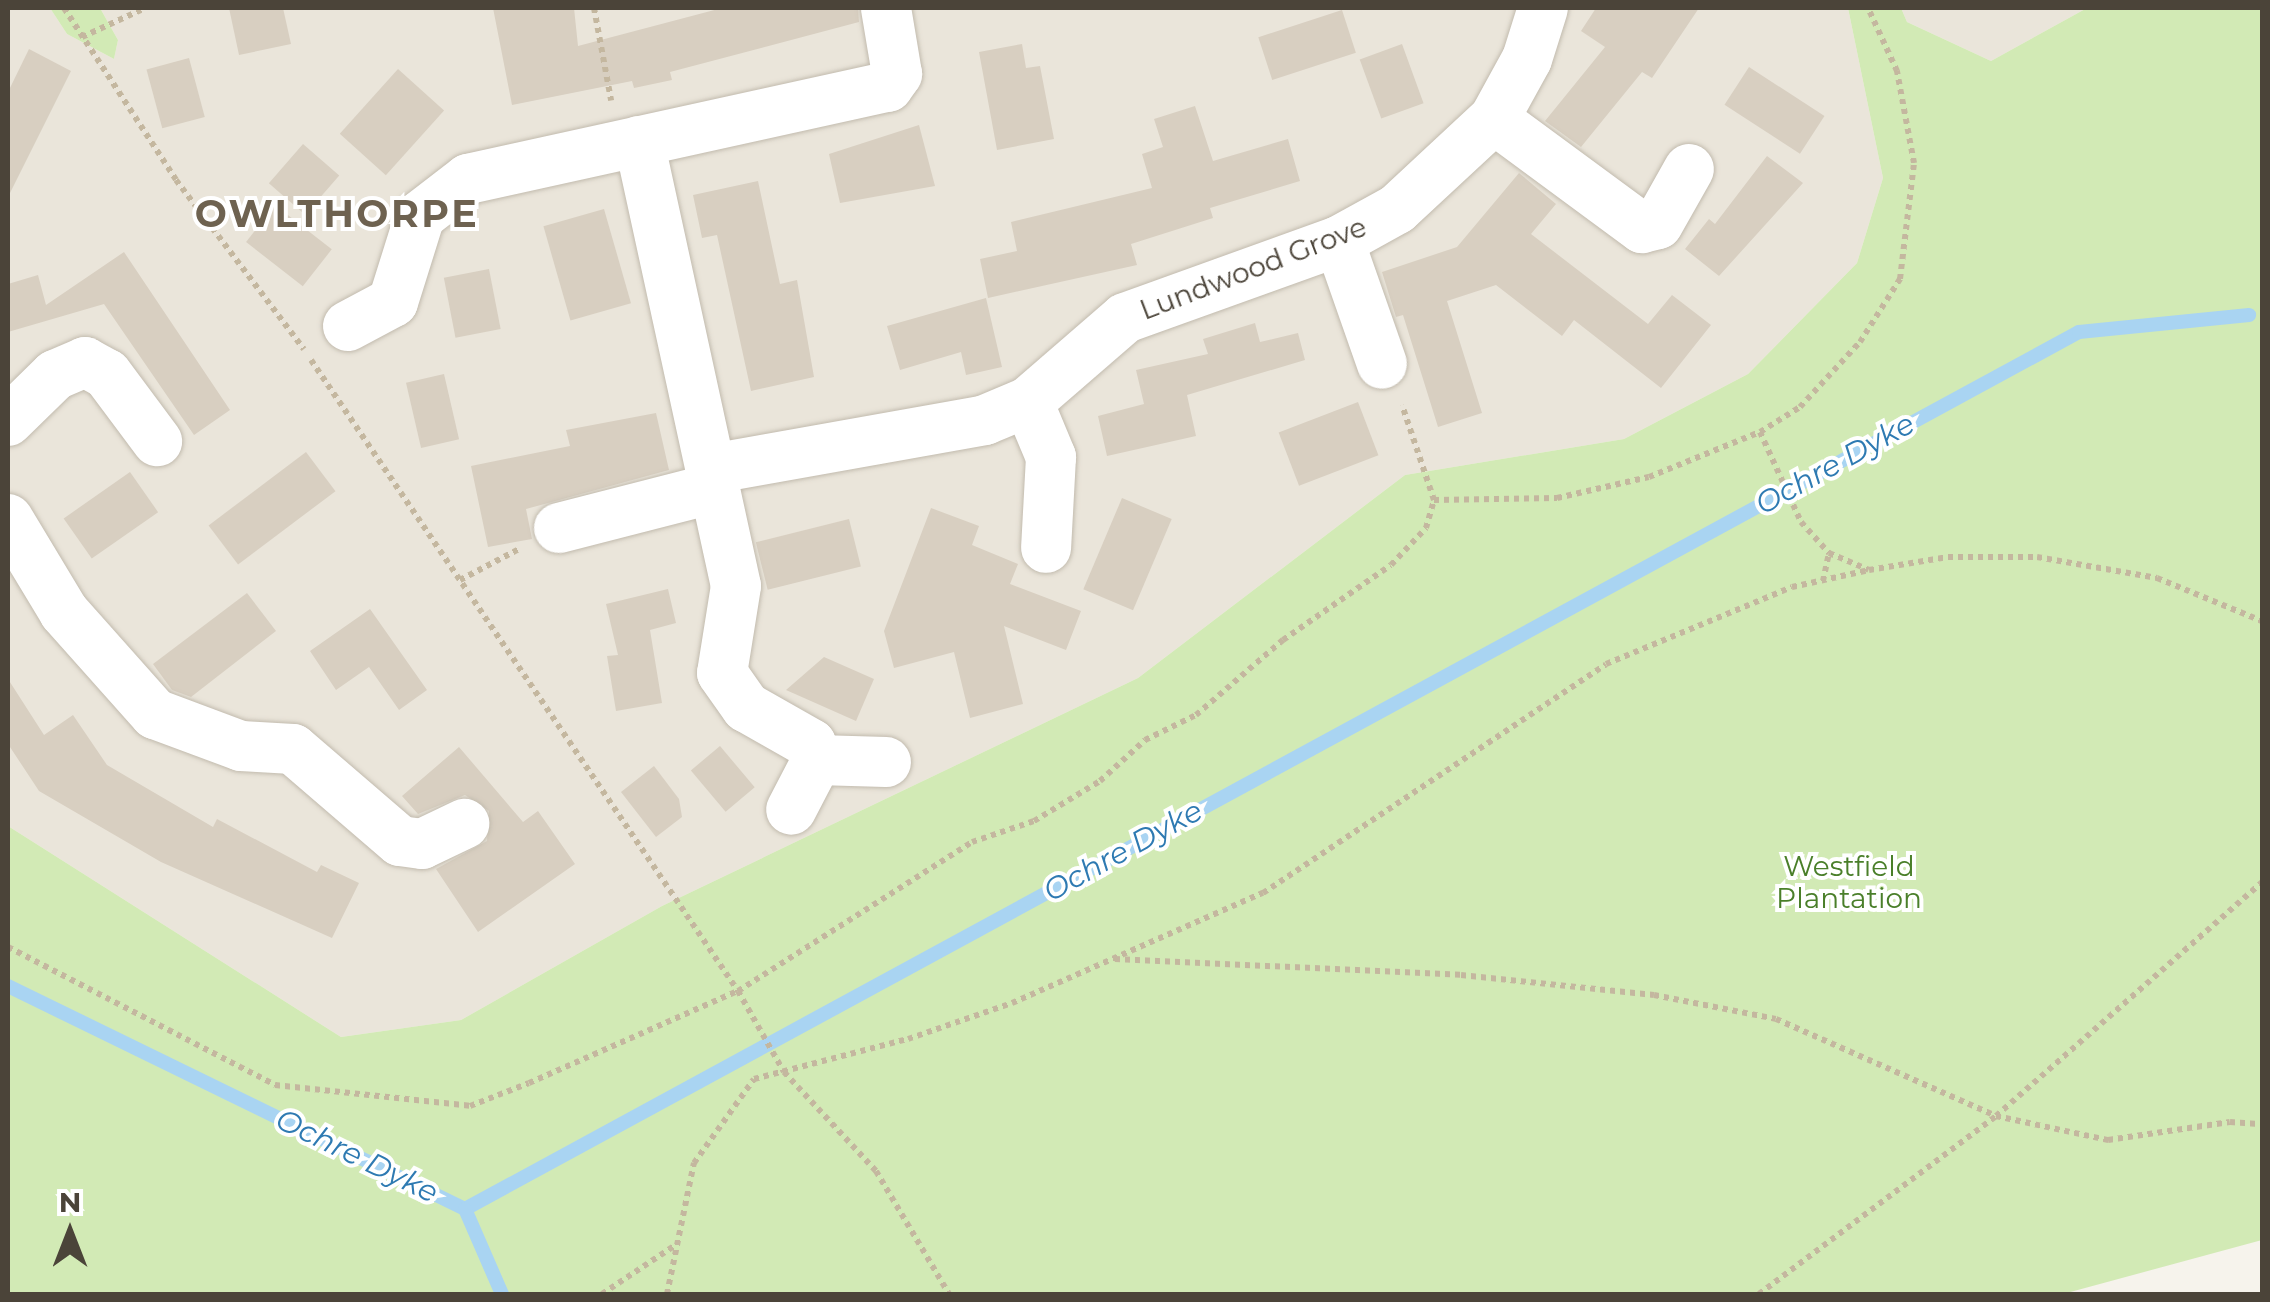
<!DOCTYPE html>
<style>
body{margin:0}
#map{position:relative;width:2270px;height:1302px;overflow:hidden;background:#f6f3ec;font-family:Montserrat,sans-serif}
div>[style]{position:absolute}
.residential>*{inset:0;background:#eae5da}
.green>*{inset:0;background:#d2eab5}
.stream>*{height:14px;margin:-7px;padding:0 7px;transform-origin:7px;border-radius:7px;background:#a9d4f2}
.building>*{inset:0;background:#d8cfc1;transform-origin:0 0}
.path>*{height:6px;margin-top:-3px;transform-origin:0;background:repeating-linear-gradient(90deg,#c4b79f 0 5px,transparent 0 10px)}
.roads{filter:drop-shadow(0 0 2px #c2bbae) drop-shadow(0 0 2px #c2bbae)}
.minor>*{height:50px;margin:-25px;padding:0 25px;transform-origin:25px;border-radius:25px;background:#fff}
span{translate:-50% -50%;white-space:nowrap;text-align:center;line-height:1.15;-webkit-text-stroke:8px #fff;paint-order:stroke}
.street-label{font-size:28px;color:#4b4439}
.park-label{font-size:28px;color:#4a7f2a}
.water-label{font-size:30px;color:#2e7ab2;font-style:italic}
.district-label{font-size:38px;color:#6e6250;font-weight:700;letter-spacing:2.5px}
.frame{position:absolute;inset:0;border:10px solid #4b4439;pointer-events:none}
.north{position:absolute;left:20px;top:1182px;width:100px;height:100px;-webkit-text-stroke:8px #fff;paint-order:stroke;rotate:0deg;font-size:28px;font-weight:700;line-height:40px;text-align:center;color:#4b4439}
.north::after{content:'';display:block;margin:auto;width:35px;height:45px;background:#4b4439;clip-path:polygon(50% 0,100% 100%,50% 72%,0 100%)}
</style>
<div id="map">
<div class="residential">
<div style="clip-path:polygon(8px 8px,50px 8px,67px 34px,114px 59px,118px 40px,100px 8px,1848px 8px,1883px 178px,1857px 263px,1748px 374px,1624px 439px,1405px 475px,1138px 678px,662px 906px,461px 1020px,341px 1037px,8px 826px)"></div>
<div style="clip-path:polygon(1901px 8px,2087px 8px,1991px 61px,1907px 22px)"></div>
</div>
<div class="green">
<div style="clip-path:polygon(50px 8px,100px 8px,118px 40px,114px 59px,67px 34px)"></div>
<div style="clip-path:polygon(1848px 8px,1901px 8px,1907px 22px,1991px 61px,2087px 8px,2262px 8px,2262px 1240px,2063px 1294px,8px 1294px,8px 826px,341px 1037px,461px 1020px,662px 906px,1138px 678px,1405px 475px,1624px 439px,1748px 374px,1857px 263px,1883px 178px)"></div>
</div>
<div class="stream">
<div style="left:8px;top:986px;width:509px;rotate:26.01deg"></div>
<div style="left:465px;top:1209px;width:1837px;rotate:-28.52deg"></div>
<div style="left:2079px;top:332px;width:171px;rotate:-5.7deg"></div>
<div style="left:465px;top:1209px;width:93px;rotate:66.5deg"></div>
</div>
<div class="building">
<div style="clip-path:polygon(229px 8px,283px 8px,291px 44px,239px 55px)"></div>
<div style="clip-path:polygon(493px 8px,574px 8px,578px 46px,722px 8px,858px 8px,859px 22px,670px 72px,672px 80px,634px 88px,632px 81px,512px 105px)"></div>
<div style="clip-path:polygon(1596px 8px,1699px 8px,1652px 78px,1642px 72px,1581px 147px,1545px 121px,1605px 47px,1581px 31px)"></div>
<div style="left:1342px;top:10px;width:45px;height:88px;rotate:72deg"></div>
<div style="clip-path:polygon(1022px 44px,1026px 68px,1040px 66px,1054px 139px,997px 150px,979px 52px)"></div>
<div style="left:1402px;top:44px;width:63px;height:45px;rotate:70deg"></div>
<div style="clip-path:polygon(29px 49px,71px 71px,8px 197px,8px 92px)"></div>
<div style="left:189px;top:58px;width:61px;height:44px;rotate:75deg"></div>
<div style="left:1749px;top:67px;width:90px;height:45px;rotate:33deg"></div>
<div style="left:398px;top:69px;width:62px;height:87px;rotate:42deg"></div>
<div style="clip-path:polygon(1195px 106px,1213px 161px,1288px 139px,1300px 181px,1210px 208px,1213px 218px,1131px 244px,1137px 265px,988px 298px,980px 259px,1017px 251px,1011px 222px,1152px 188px,1142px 154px,1163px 147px,1154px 119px)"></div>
<div style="clip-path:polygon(919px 125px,935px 186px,840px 203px,829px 154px)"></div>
<div style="left:303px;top:144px;width:48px;height:52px;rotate:41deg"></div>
<div style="clip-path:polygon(1767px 156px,1803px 183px,1719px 276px,1685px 249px,1709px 219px,1715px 224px)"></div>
<div style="clip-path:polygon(1519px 173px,1556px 204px,1531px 234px,1648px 324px,1672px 295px,1711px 325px,1661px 388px,1574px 320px,1562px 336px,1496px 285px,1447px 301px,1482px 413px,1438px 427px,1403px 315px,1396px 317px,1382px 272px,1457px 247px)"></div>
<div style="clip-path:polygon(758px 181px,780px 284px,797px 280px,814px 377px,751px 391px,717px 235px,702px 238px,693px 195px)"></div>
<div style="left:275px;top:205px;width:72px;height:47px;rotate:38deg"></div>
<div style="left:604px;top:209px;width:98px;height:63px;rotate:74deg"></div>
<div style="clip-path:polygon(124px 252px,230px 410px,194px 435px,104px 304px,8px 332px,8px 284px,38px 275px,46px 305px)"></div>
<div style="left:489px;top:269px;width:61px;height:46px;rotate:79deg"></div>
<div style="clip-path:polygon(986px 298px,1002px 367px,966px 375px,961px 352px,900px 370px,887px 326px)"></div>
<div style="clip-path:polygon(1255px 323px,1260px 342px,1298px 333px,1305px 360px,1187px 395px,1196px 436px,1107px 456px,1098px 416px,1144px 404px,1136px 370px,1208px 354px,1203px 339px)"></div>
<div style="left:444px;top:374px;width:67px;height:39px;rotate:77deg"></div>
<div style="left:1358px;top:402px;width:57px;height:85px;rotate:69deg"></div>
<div style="clip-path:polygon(656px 413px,669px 470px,526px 509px,532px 539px,488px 547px,471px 466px,570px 446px,566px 430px)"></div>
<div style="left:306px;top:452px;width:49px;height:122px;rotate:53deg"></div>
<div style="left:130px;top:472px;width:49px;height:81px;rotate:55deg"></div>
<div style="left:1122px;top:498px;width:54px;height:99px;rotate:23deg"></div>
<div style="clip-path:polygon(931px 508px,979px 526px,972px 545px,1018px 564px,1010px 584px,1081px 611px,1066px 650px,1004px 626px,1023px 704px,970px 718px,954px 652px,894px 668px,884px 631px)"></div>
<div style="left:849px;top:519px;width:49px;height:96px;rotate:76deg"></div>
<div style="clip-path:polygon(668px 589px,676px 623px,650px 630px,662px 703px,616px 711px,607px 656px,618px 655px,606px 604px)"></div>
<div style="clip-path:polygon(247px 593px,276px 631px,191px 697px,172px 690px,153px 664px)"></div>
<div style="clip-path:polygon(370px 609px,427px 690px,399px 710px,369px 667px,336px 690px,310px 651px)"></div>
<div style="clip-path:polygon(824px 657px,874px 679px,856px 721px,786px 690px)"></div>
<div style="clip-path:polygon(8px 679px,44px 735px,73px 715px,107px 765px,213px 827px,217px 819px,317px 872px,321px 865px,359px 883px,332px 938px,161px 862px,39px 791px,8px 744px)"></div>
<div style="left:720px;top:746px;width:54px;height:38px;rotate:50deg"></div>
<div style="clip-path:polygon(459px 747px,523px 822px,538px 811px,575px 864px,478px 932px,436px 869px,487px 841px,489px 811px,465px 795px,418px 814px,402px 796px)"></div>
<div style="clip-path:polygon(654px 766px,679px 799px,682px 817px,656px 837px,621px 792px)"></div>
</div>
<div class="path">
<div style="left:64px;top:8px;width:205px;rotate:56.9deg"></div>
<div style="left:176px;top:180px;width:212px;rotate:52.9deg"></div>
<div style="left:594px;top:8px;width:94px;rotate:79.5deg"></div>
<div style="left:82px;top:37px;width:69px;rotate:-24.7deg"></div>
<div style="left:311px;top:360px;width:762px;rotate:55.91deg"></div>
<div style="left:738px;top:991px;width:93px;rotate:60.4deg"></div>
<div style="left:784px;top:1072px;width:135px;rotate:47.1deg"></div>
<div style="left:876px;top:1171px;width:143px;rotate:59.3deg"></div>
<div style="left:1760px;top:432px;width:99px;rotate:65.5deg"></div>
<div style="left:1801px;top:522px;width:42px;rotate:47.9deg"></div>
<div style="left:1829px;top:553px;width:43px;rotate:23deg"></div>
<div style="left:1869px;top:570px;width:80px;rotate:-9.3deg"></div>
<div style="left:1948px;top:557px;width:89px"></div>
<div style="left:2037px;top:557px;width:122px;rotate:9.9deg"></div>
<div style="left:2157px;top:578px;width:113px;rotate:22.3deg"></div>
<div style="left:1434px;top:500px;width:123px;rotate:-0.9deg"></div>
<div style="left:1557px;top:498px;width:94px;rotate:-12.9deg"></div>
<div style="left:1649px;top:477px;width:120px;rotate:-22.1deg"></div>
<div style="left:1760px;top:432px;width:47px;rotate:-32deg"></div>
<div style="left:1800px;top:407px;width:88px;rotate:-47.3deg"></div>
<div style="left:1860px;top:342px;width:75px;rotate:-57.6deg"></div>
<div style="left:1900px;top:279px;width:117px;rotate:-83.1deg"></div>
<div style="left:1914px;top:163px;width:94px;rotate:-100.5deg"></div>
<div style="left:1897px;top:71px;width:69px;rotate:-114.7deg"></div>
<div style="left:460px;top:580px;width:69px;rotate:-27.7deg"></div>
<div style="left:1823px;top:581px;width:29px;rotate:-78deg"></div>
<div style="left:8px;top:947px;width:301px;rotate:27.3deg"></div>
<div style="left:275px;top:1085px;width:196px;rotate:6.1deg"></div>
<div style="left:470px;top:1106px;width:63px;rotate:-21.3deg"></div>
<div style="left:529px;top:1083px;width:228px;rotate:-23.8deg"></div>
<div style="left:738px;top:991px;width:277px;rotate:-32.5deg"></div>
<div style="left:972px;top:842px;width:65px;rotate:-18.7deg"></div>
<div style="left:1034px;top:821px;width:77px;rotate:-31.2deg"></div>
<div style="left:1100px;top:781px;width:61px;rotate:-42.3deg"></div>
<div style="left:1145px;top:740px;width:57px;rotate:-26.1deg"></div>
<div style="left:1196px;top:715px;width:115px;rotate:-40.8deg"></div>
<div style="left:1283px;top:640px;width:131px;rotate:-34.8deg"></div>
<div style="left:1391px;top:565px;width:51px;rotate:-46.6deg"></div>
<div style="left:1426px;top:528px;width:29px;rotate:-74deg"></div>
<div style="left:1434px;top:500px;width:100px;rotate:-108.6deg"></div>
<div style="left:1115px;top:959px;width:346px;rotate:2.6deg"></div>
<div style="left:1461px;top:975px;width:194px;rotate:5.9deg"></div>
<div style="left:1654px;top:995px;width:124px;rotate:11.1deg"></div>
<div style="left:1776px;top:1019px;width:240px;rotate:23.8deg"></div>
<div style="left:1996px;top:1116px;width:115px;rotate:12.1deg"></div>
<div style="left:2108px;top:1140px;width:123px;rotate:-8.4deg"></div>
<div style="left:2230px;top:1122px;width:32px;rotate:4deg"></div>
<div style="left:602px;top:1294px;width:87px;rotate:-33.7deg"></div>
<div style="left:667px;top:1294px;width:134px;rotate:-78.4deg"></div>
<div style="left:694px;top:1163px;width:103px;rotate:-54.5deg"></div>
<div style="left:754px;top:1079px;width:159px;rotate:-14.6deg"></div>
<div style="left:908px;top:1039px;width:110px;rotate:-19.1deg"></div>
<div style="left:1012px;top:1003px;width:274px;rotate:-23.7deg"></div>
<div style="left:1263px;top:893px;width:412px;rotate:-33.7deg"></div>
<div style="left:1606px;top:664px;width:201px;rotate:-22.5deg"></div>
<div style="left:1792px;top:587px;width:79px;rotate:-12.4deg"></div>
<div style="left:1759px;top:1294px;width:296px;rotate:-36.9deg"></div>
<div style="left:1996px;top:1116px;width:354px;rotate:-41.3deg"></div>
</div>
<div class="roads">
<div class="minor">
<div style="left:1494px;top:119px;width:184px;rotate:36.4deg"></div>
<div style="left:1642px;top:228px;width:16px;rotate:-14deg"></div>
<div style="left:1658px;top:224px;width:63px;rotate:-60.6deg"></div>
<div style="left:639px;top:141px;width:455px;rotate:77.7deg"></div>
<div style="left:736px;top:586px;width:88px;rotate:99.1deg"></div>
<div style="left:722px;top:673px;width:42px;rotate:54.8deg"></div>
<div style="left:746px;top:707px;width:75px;rotate:29.6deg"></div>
<div style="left:811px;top:744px;width:17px;rotate:69deg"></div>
<div style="left:817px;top:760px;width:56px;rotate:117.5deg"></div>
<div style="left:1339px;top:241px;width:130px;rotate:70.7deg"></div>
<div style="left:348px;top:326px;width:51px;rotate:-28.1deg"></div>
<div style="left:393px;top:302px;width:90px;rotate:-72.6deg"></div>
<div style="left:420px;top:216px;width:61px;rotate:-37.6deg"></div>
<div style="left:468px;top:179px;width:430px;rotate:-12.4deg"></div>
<div style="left:888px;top:87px;width:16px;rotate:-55deg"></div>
<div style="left:897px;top:74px;width:67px;rotate:-99.5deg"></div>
<div style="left:1028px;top:402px;width:60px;rotate:67.3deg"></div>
<div style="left:1051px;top:457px;width:91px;rotate:93.1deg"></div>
<div style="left:8px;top:421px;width:66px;rotate:-44.4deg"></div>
<div style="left:55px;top:375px;width:33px;rotate:-23deg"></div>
<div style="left:85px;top:362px;width:25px;rotate:29deg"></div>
<div style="left:107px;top:374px;width:84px;rotate:53.3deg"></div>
<div style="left:711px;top:469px;width:278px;rotate:-10.1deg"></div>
<div style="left:985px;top:420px;width:47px;rotate:-22.7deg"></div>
<div style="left:1028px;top:402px;width:128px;rotate:-40.9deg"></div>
<div style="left:1125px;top:318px;width:227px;rotate:-19.8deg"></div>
<div style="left:1339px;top:241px;width:66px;rotate:-28.9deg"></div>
<div style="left:1397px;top:209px;width:132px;rotate:-42.9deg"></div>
<div style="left:1494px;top:119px;width:68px;rotate:-61.2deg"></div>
<div style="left:1527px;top:59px;width:53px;rotate:-72.6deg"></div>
<div style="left:8px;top:519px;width:109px;rotate:58.9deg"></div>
<div style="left:64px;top:612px;width:137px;rotate:48.3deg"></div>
<div style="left:155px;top:714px;width:92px;rotate:20.4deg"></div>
<div style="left:241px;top:746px;width:52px;rotate:3.3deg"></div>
<div style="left:293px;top:749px;width:141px;rotate:40.7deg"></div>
<div style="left:400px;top:841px;width:22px;rotate:8deg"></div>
<div style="left:422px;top:844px;width:47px;rotate:-25.5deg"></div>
<div style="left:559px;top:528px;width:161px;rotate:-14.4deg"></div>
<div style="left:817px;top:760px;width:69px;rotate:1.7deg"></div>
</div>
</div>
<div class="street-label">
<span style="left:1253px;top:268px;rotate:-21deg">Lundwood Grove</span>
</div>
<div class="park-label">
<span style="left:1849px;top:882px">Westfield<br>Plantation</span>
</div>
<div class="water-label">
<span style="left:1835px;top:464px;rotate:-29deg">Ochre Dyke</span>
<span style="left:1123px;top:851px;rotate:-29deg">Ochre Dyke</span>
<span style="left:357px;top:1156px;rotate:26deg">Ochre Dyke</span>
</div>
<div class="district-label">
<span style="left:337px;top:214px">OWLTHORPE</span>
</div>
<div class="frame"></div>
<div class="north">N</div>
</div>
